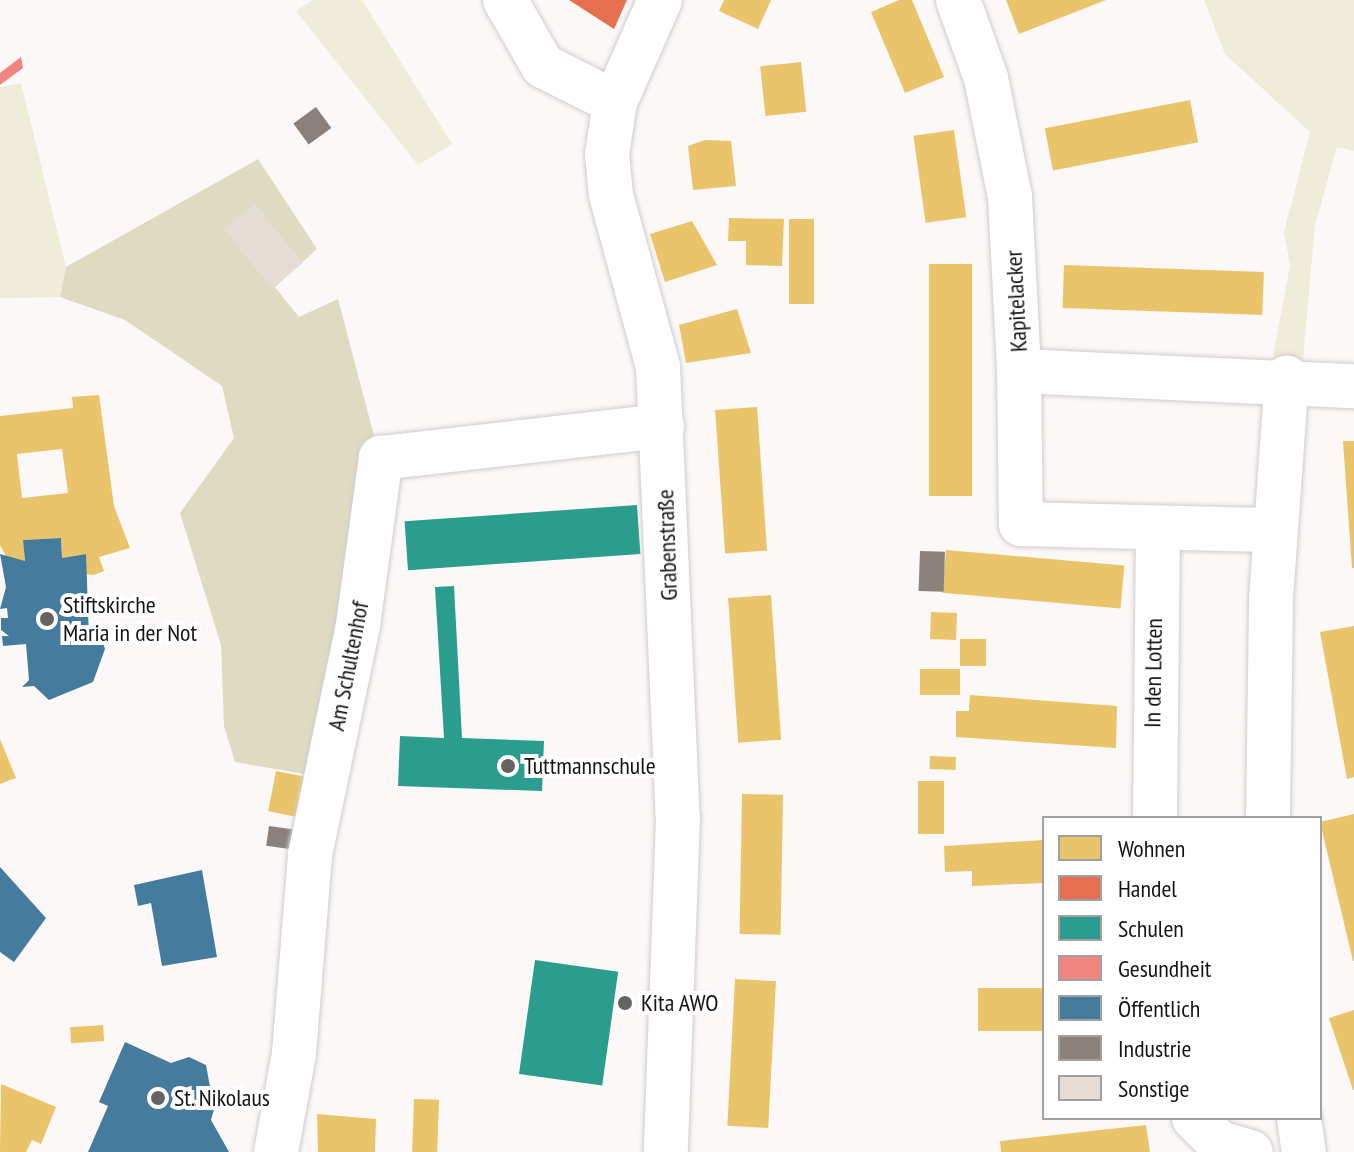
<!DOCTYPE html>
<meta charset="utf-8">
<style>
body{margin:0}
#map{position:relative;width:1354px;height:1152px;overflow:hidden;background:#fcf8f7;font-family:"PT Sans Narrow",sans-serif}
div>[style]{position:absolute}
.green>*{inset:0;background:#efecda}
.forest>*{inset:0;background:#dfdbc2}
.homes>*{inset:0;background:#e9c46a;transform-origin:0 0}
.shops>*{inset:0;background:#e76f51}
.schools>*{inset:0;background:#2a9d8f;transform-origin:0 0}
.health>*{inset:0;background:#f28482}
.public>*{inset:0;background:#457b9d}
.industry>*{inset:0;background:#8a817c;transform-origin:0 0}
.building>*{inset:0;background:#e5dcd5;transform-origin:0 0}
.roads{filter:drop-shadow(0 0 2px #cfcdcc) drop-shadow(0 0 2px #cfcdcc)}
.minor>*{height:44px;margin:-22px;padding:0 22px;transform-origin:22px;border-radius:22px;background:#fffefe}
.dots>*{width:22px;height:22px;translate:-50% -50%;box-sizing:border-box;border:4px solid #fff;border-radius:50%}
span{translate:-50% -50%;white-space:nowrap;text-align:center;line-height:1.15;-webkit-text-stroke:8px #fff;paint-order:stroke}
.street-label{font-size:24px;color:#151313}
.poi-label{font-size:24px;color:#151313}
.left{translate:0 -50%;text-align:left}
.legend{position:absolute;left:1042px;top:816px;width:280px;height:304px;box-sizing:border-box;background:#fff;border:2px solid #a1a1a1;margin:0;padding:10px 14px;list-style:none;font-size:24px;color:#151313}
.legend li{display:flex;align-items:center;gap:16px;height:40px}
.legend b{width:40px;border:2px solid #a1a1a1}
</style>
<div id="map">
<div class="green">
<div style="clip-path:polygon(313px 0,362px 0,452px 144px,418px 165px,296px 11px)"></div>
<div style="clip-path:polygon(1204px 0,1354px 0,1354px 151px,1337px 147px,1315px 225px,1303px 359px,1273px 357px,1290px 265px,1284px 232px,1310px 132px,1225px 54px)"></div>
<div style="clip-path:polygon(21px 83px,66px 267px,60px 297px,0 298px,0 87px)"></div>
</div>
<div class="forest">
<div style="clip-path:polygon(258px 159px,317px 249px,275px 287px,299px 317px,338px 299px,377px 447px,315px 776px,235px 762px,224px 726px,221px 645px,180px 513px,234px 438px,222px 386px,125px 320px,60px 297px,66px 267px)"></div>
</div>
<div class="homes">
<div style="clip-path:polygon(724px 0,771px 0,758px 29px,719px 11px)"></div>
<div style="clip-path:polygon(899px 0,912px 0,944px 77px,905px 93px,871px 12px)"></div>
<div style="clip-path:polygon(1006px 0,1106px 0,1019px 34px)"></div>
<div style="left:801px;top:62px;width:50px;height:41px;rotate:84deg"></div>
<div style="left:1190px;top:100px;width:43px;height:148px;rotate:79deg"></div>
<div style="left:954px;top:130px;width:88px;height:41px;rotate:82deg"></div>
<div style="clip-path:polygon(705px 140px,731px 141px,736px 186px,693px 190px,688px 146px)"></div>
<div style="clip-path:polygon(729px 218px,784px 219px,782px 266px,746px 265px,746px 241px,728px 241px)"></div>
<div style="left:789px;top:219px;width:25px;height:85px"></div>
<div style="clip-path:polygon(692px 221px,717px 265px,665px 282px,650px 234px)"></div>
<div style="left:929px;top:264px;width:43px;height:232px"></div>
<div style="left:1064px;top:265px;width:200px;height:43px;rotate:2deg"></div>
<div style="clip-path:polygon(737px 309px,751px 353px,686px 363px,679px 325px)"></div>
<div style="clip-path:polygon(evenodd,99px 395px,114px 506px,130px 548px,99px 557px,104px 571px,94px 575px,84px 574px,86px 554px,62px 558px,61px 538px,23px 540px,25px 561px,9px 562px,0 545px,0 416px,73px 408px,72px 397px,99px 395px,62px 449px,68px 493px,22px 498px,17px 454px,62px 449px)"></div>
<div style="left:757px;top:407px;width:144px;height:42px;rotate:86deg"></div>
<div style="clip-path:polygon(1343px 441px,1354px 441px,1354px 568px,1352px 568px)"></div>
<div style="left:946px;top:550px;width:179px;height:43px;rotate:5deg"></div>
<div style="left:771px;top:595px;width:145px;height:43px;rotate:86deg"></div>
<div style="left:931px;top:612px;width:26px;height:27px;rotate:2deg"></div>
<div style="clip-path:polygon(1354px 626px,1354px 777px,1347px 779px,1320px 632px)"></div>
<div style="left:986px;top:639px;width:27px;height:26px;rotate:90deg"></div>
<div style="left:920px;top:669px;width:40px;height:26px"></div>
<div style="clip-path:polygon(970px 695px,1117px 706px,1116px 748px,956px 737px,956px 711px,969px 711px)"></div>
<div style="clip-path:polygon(0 739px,16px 778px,0 784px)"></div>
<div style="left:930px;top:756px;width:26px;height:13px;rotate:2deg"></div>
<div style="left:276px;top:771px;width:38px;height:41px;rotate:11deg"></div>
<div style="left:918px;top:781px;width:26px;height:53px"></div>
<div style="left:742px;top:794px;width:41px;height:140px;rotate:1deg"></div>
<div style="clip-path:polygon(1354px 814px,1354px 961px,1353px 961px,1320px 822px)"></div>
<div style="clip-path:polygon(1044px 840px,1044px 883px,972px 886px,972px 871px,945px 872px,944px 846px)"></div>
<div style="left:735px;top:979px;width:41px;height:147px;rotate:3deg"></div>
<div style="left:1044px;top:988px;width:43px;height:66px;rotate:90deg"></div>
<div style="clip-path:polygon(1354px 1010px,1354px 1090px,1353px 1090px,1329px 1018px)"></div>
<div style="left:103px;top:1025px;width:16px;height:33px;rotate:86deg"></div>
<div style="clip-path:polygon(1px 1084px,56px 1107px,41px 1144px,32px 1140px,26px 1152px,0 1152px)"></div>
<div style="left:414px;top:1099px;width:25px;height:53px;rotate:2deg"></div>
<div style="clip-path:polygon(317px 1114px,376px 1119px,375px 1152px,318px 1152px)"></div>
<div style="clip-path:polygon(1146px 1125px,1150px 1152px,1001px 1152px,1000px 1141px)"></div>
</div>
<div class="shops">
<div style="clip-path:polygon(569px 0,627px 0,614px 29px)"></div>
</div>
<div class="schools">
<div style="left:637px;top:505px;width:49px;height:233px;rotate:86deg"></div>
<div style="clip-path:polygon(454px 586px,462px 738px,544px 741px,542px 791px,398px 786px,400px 736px,444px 738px,435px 587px)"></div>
<div style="left:535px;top:960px;width:84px;height:115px;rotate:8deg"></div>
</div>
<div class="health">
<div style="clip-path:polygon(21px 57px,23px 68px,0 85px,0 73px)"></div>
</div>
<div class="public">
<div style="clip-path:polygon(61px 538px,62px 558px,86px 554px,89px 638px,101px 636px,105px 649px,93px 682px,49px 700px,34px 686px,22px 687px,29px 680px,26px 644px,3px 646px,2px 636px,9px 636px,1px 630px,1px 618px,8px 618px,7px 608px,0 609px,6px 587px,0 554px,25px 561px,23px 540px)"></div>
<div style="clip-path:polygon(0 867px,46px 918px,14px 962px,0 952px)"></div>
<div style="clip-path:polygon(202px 870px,217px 957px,162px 966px,151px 903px,138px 906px,134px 885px)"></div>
<div style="clip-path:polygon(125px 1042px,171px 1063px,189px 1057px,206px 1065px,211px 1092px,218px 1095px,211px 1120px,229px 1152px,88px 1152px,108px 1106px,99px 1102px)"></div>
</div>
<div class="industry">
<div style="left:316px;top:107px;width:26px;height:28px;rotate:54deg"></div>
<div style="left:920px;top:551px;width:25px;height:40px;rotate:2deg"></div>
<div style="left:269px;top:826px;width:36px;height:20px;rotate:8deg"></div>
</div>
<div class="building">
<div style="left:255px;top:204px;width:76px;height:40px;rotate:51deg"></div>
</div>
<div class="roads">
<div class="minor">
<div style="left:505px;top:0;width:76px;rotate:60.1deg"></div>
<div style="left:543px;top:66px;width:80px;rotate:26.6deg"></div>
<div style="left:660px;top:0;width:111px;rotate:113.8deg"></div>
<div style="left:615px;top:102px;width:53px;rotate:98.7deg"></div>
<div style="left:607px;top:154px;width:41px;rotate:84.4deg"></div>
<div style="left:611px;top:195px;width:178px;rotate:74.7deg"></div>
<div style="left:658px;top:367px;width:451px;rotate:87.5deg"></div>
<div style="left:678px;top:818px;width:334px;rotate:92.1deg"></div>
<div style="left:958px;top:0;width:83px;rotate:70.3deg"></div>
<div style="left:986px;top:78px;width:121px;rotate:78.6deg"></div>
<div style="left:1010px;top:197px;width:174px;rotate:87deg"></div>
<div style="left:1019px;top:371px;width:335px;rotate:2.6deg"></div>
<div style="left:1019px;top:371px;width:153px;rotate:89.3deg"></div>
<div style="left:1021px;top:524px;width:253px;rotate:1.4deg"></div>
<div style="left:1155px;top:818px;width:290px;rotate:-89.4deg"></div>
<div style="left:1268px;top:818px;width:219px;rotate:-89.2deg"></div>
<div style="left:1271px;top:599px;width:222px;rotate:-85.9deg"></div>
<div style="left:1194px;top:1118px;width:35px;rotate:45deg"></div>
<div style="left:1219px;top:1143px;width:33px;rotate:16deg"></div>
<div style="left:1299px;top:1118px;width:34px;rotate:82deg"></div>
<div style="left:276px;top:1152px;width:100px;rotate:-79.6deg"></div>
<div style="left:294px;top:1054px;width:200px;rotate:-85.4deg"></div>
<div style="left:310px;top:855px;width:235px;rotate:-78.2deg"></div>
<div style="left:358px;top:625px;width:169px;rotate:-82.2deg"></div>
<div style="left:381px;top:458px;width:283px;rotate:-6.5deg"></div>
</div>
</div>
<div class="dots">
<div style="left:47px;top:619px;background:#666363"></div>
<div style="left:508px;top:766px;background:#666363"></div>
<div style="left:625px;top:1003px;background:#666363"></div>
<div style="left:158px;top:1098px;background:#666363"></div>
</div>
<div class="street-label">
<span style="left:1016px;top:301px;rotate:-93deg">Kapitelacker</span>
<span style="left:667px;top:545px;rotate:-92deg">Grabenstraße</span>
<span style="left:348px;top:666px;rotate:-79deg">Am Schultenhof</span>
<span style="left:1153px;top:673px;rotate:-89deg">In den Lotten</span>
</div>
<div class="poi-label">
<span class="left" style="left:63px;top:619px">Stiftskirche<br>Maria in der Not</span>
<span class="left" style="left:524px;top:766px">Tuttmannschule</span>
<span class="left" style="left:641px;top:1003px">Kita AWO</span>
<span class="left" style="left:174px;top:1098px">St. Nikolaus</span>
</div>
<ul class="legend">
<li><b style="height:22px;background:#e9c46a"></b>Wohnen</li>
<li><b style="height:22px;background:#e76f51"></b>Handel</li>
<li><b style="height:22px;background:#2a9d8f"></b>Schulen</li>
<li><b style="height:22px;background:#f28482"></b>Gesundheit</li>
<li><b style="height:22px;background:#457b9d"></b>Öffentlich</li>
<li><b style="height:22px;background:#8a817c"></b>Industrie</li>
<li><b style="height:22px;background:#e5dcd5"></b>Sonstige</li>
</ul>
</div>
